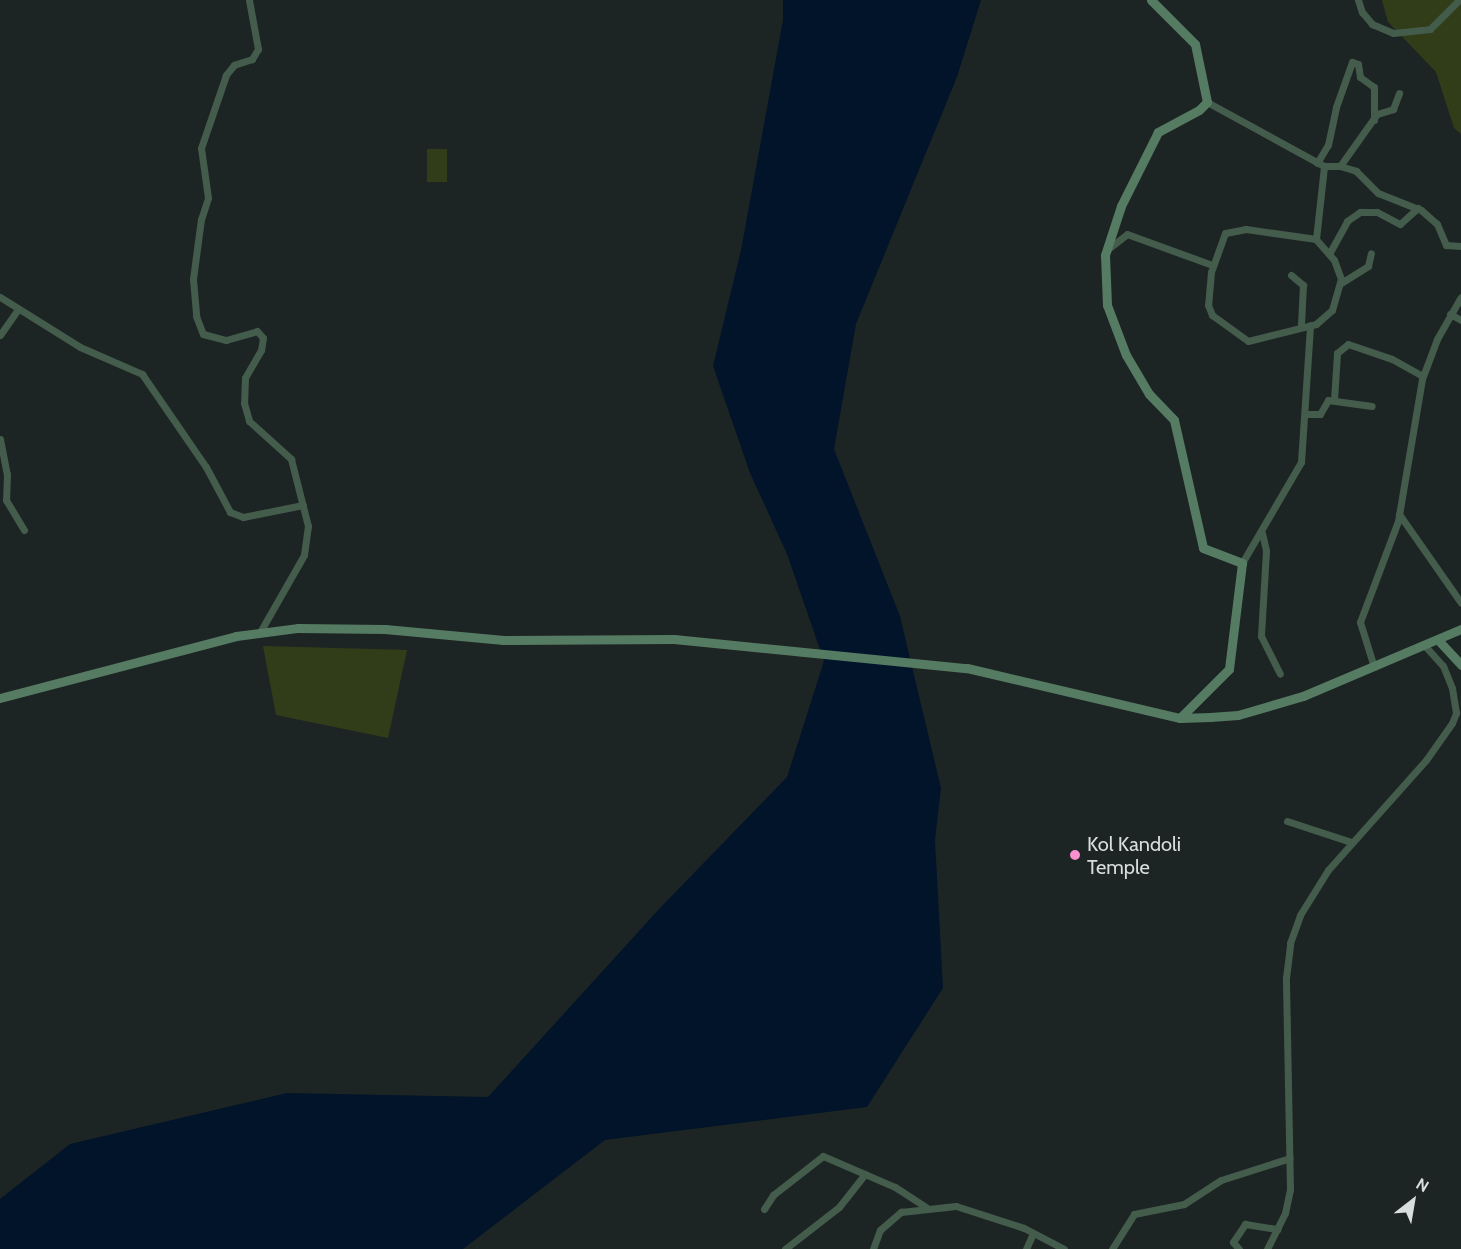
<!DOCTYPE html>
<style>
body{margin:0}
#map{position:relative;width:1461px;height:1249px;overflow:hidden;background:#1d2524;font-family:Cabin,sans-serif}
div>[style]{position:absolute}
.green>*{inset:0;background:#313d18;transform-origin:0 0}
.water>*{inset:0;background:#01142a}
.street>*{height:7px;margin:-3.5px;padding:0 3.5px;transform-origin:3.5px;border-radius:3.5px;background:#445c4c}
.secondary>*{height:9px;margin:-4.5px;padding:0 4.5px;transform-origin:4.5px;border-radius:4.5px;background:#557c63}
.dots>*{width:16px;height:16px;translate:-50% -50%;box-sizing:border-box;border:3px solid #1d2524;border-radius:50%}
span{translate:-50% -50%;white-space:nowrap;text-align:center;line-height:1.15;-webkit-text-stroke:6px #1d2524;paint-order:stroke}
.poi-label{font-size:20px;color:#d8dddd}
.left{translate:0 -50%;text-align:left}
.north{position:absolute;left:1383px;top:1171px;width:60px;height:60px;-webkit-text-stroke:4px #1d2524;paint-order:stroke;rotate:31deg;font-size:16px;font-weight:700;line-height:24px;text-align:center;color:#d8dddd}
.north::after{content:'';display:block;margin:auto;width:21px;height:27px;background:#d8dddd;clip-path:polygon(50% 0,100% 100%,50% 72%,0 100%)}
</style>
<div id="map">
<div class="green">
<div style="clip-path:polygon(1382px 0,1461px 0,1461px 134px,1454px 128px,1436px 72px,1388px 22px)"></div>
<div style="left:427px;top:149px;width:20px;height:33px"></div>
<div style="clip-path:polygon(263px 646px,407px 650px,388px 738px,276px 715px)"></div>
</div>
<div class="water">
<div style="clip-path:polygon(783px 0,981px 0,957px 77px,856px 324px,834px 449px,900px 616px,941px 788px,935px 840px,943px 988px,867px 1107px,605px 1140px,463px 1249px,0 1249px,0 1199px,70px 1144px,287px 1093px,488px 1097px,660px 908px,787px 777px,824px 661px,787px 554px,750px 473px,713px 366px,741px 250px,783px 20px)"></div>
</div>
<div class="street">
<div style="left:249px;top:0;width:50px;rotate:79.6deg"></div>
<div style="left:258px;top:49px;width:12px;rotate:121deg"></div>
<div style="left:252px;top:59px;width:19px;rotate:162deg"></div>
<div style="left:234px;top:65px;width:13px;rotate:129deg"></div>
<div style="left:226px;top:75px;width:77px;rotate:108.9deg"></div>
<div style="left:201px;top:148px;width:50px;rotate:82deg"></div>
<div style="left:208px;top:198px;width:22px;rotate:108deg"></div>
<div style="left:201px;top:219px;width:61px;rotate:97.6deg"></div>
<div style="left:193px;top:279px;width:37px;rotate:85deg"></div>
<div style="left:196px;top:316px;width:19px;rotate:69deg"></div>
<div style="left:203px;top:334px;width:24px;rotate:15deg"></div>
<div style="left:226px;top:340px;width:32px;rotate:-16deg"></div>
<div style="left:257px;top:331px;width:9px;rotate:49deg"></div>
<div style="left:263px;top:338px;width:12px;rotate:99deg"></div>
<div style="left:261px;top:350px;width:32px;rotate:120deg"></div>
<div style="left:245px;top:378px;width:25px;rotate:92deg"></div>
<div style="left:244px;top:403px;width:19px;rotate:74deg"></div>
<div style="left:249px;top:421px;width:57px;rotate:42.1deg"></div>
<div style="left:291px;top:459px;width:69px;rotate:75.8deg"></div>
<div style="left:308px;top:526px;width:29px;rotate:98deg"></div>
<div style="left:304px;top:555px;width:89px;rotate:119.7deg"></div>
<div style="left:1358px;top:0;width:13px;rotate:72deg"></div>
<div style="left:1362px;top:12px;width:16px;rotate:50deg"></div>
<div style="left:1372px;top:24px;width:23px;rotate:23deg"></div>
<div style="left:1393px;top:33px;width:37px;rotate:-6deg"></div>
<div style="left:1430px;top:29px;width:41px;rotate:-45deg"></div>
<div style="left:1207px;top:102px;width:133px;rotate:28.7deg"></div>
<div style="left:1324px;top:166px;width:16px"></div>
<div style="left:1340px;top:166px;width:17px;rotate:17deg"></div>
<div style="left:1356px;top:171px;width:31px;rotate:45deg"></div>
<div style="left:1378px;top:193px;width:46px;rotate:21.6deg"></div>
<div style="left:1421px;top:210px;width:21px;rotate:41deg"></div>
<div style="left:1437px;top:224px;width:23px;rotate:67deg"></div>
<div style="left:1446px;top:245px;width:15px;rotate:4deg"></div>
<div style="left:1317px;top:163px;width:21px;rotate:-59deg"></div>
<div style="left:1328px;top:145px;width:39px;rotate:-78deg"></div>
<div style="left:1336px;top:107px;width:48px;rotate:-70.4deg"></div>
<div style="left:1352px;top:62px;width:6px;rotate:18deg"></div>
<div style="left:1358px;top:64px;width:13px;rotate:81deg"></div>
<div style="left:1360px;top:77px;width:17px;rotate:36deg"></div>
<div style="left:1374px;top:87px;width:33px;rotate:90deg"></div>
<div style="left:1340px;top:166px;width:64px;rotate:-54.6deg"></div>
<div style="left:1377px;top:114px;width:17px;rotate:-17deg"></div>
<div style="left:1393px;top:109px;width:17px;rotate:-69deg"></div>
<div style="left:1316px;top:239px;width:71px;rotate:-171.9deg"></div>
<div style="left:1246px;top:229px;width:21px;rotate:169deg"></div>
<div style="left:1225px;top:233px;width:41px;rotate:109.7deg"></div>
<div style="left:1211px;top:272px;width:33px;rotate:95deg"></div>
<div style="left:1208px;top:305px;width:11px;rotate:68deg"></div>
<div style="left:1212px;top:315px;width:44px;rotate:35.8deg"></div>
<div style="left:1248px;top:341px;width:70px;rotate:-14deg"></div>
<div style="left:1316px;top:324px;width:21px;rotate:-41deg"></div>
<div style="left:1332px;top:310px;width:32px;rotate:-74deg"></div>
<div style="left:1341px;top:279px;width:20px;rotate:-110deg"></div>
<div style="left:1334px;top:260px;width:28px;rotate:-131deg"></div>
<div style="left:1316px;top:239px;width:73px;rotate:-83.7deg"></div>
<div style="left:1108px;top:249px;width:24px;rotate:-38deg"></div>
<div style="left:1127px;top:234px;width:90px;rotate:20deg"></div>
<div style="left:1329px;top:254px;width:38px;rotate:-61deg"></div>
<div style="left:1347px;top:221px;width:16px;rotate:-35deg"></div>
<div style="left:1360px;top:212px;width:17px"></div>
<div style="left:1377px;top:212px;width:26px;rotate:28deg"></div>
<div style="left:1400px;top:224px;width:24px;rotate:-42deg"></div>
<div style="left:1291px;top:275px;width:16px;rotate:40deg"></div>
<div style="left:1303px;top:285px;width:40px;rotate:92.9deg"></div>
<div style="left:1341px;top:283px;width:32px;rotate:-32deg"></div>
<div style="left:1368px;top:266px;width:13px;rotate:-77deg"></div>
<div style="left:0;top:297px;width:94px;rotate:32deg"></div>
<div style="left:80px;top:347px;width:68px;rotate:23.5deg"></div>
<div style="left:142px;top:374px;width:113px;rotate:55.5deg"></div>
<div style="left:206px;top:467px;width:51px;rotate:61.9deg"></div>
<div style="left:230px;top:512px;width:14px;rotate:21deg"></div>
<div style="left:243px;top:517px;width:61px;rotate:-11.3deg"></div>
<div style="left:1450px;top:314px;width:13px;rotate:29deg"></div>
<div style="left:0;top:335px;width:32px;rotate:-55deg"></div>
<div style="left:1334px;top:400px;width:47px;rotate:-86.3deg"></div>
<div style="left:1337px;top:353px;width:14px;rotate:-39deg"></div>
<div style="left:1348px;top:344px;width:46px;rotate:18.8deg"></div>
<div style="left:1392px;top:359px;width:35px;rotate:29deg"></div>
<div style="left:1305px;top:414px;width:15px"></div>
<div style="left:1320px;top:414px;width:16px;rotate:-60deg"></div>
<div style="left:1328px;top:400px;width:44px;rotate:7.8deg"></div>
<div style="left:0;top:439px;width:36px;rotate:79deg"></div>
<div style="left:7px;top:474px;width:26px;rotate:92deg"></div>
<div style="left:6px;top:500px;width:35px;rotate:59deg"></div>
<div style="left:1399px;top:514px;width:108px;rotate:55.1deg"></div>
<div style="left:1262px;top:533px;width:18px;rotate:77deg"></div>
<div style="left:1266px;top:551px;width:85px;rotate:93.4deg"></div>
<div style="left:1261px;top:636px;width:42px;rotate:63.4deg"></div>
<div style="left:1242px;top:563px;width:117px;rotate:-59.7deg"></div>
<div style="left:1301px;top:462px;width:137px;rotate:-86.2deg"></div>
<div style="left:1374px;top:667px;width:47px;rotate:-107.3deg"></div>
<div style="left:1360px;top:622px;width:108px;rotate:-69.4deg"></div>
<div style="left:1398px;top:521px;width:144px;rotate:-80.4deg"></div>
<div style="left:1422px;top:379px;width:43px;rotate:-69.4deg"></div>
<div style="left:1437px;top:339px;width:48px;rotate:-60.3deg"></div>
<div style="left:1287px;top:821px;width:67px;rotate:18.2deg"></div>
<div style="left:764px;top:1209px;width:17px;rotate:-57deg"></div>
<div style="left:773px;top:1195px;width:63px;rotate:-38deg"></div>
<div style="left:823px;top:1156px;width:78px;rotate:23.3deg"></div>
<div style="left:895px;top:1187px;width:37px;rotate:33deg"></div>
<div style="left:785px;top:1249px;width:68px;rotate:-37.9deg"></div>
<div style="left:839px;top:1207px;width:42px;rotate:-51.8deg"></div>
<div style="left:873px;top:1249px;width:20px;rotate:-70deg"></div>
<div style="left:880px;top:1230px;width:28px;rotate:-41deg"></div>
<div style="left:901px;top:1212px;width:55px;rotate:-6.2deg"></div>
<div style="left:956px;top:1206px;width:71px;rotate:17.9deg"></div>
<div style="left:1024px;top:1228px;width:45px;rotate:27.7deg"></div>
<div style="left:1026px;top:1249px;width:17px;rotate:-66deg"></div>
<div style="left:1112px;top:1249px;width:41px;rotate:-57.8deg"></div>
<div style="left:1134px;top:1214px;width:51px;rotate:-11.3deg"></div>
<div style="left:1184px;top:1204px;width:44px;rotate:-33deg"></div>
<div style="left:1221px;top:1180px;width:72px;rotate:-17.7deg"></div>
<div style="left:1239px;top:1249px;width:9px;rotate:-131deg"></div>
<div style="left:1233px;top:1242px;width:22px;rotate:-56deg"></div>
<div style="left:1245px;top:1224px;width:33px;rotate:9deg"></div>
<div style="left:1267px;top:1249px;width:40px;rotate:-63.4deg"></div>
<div style="left:1285px;top:1213px;width:24px;rotate:-78deg"></div>
<div style="left:1290px;top:1190px;width:212px;rotate:-91.1deg"></div>
<div style="left:1286px;top:978px;width:35px;rotate:-83deg"></div>
<div style="left:1290px;top:943px;width:30px;rotate:-70deg"></div>
<div style="left:1300px;top:915px;width:53px;rotate:-58.1deg"></div>
<div style="left:1328px;top:870px;width:147px;rotate:-48.3deg"></div>
<div style="left:1426px;top:760px;width:45px;rotate:-54.9deg"></div>
<div style="left:1452px;top:723px;width:11px;rotate:-68deg"></div>
<div style="left:1456px;top:713px;width:25px;rotate:-99deg"></div>
<div style="left:1452px;top:688px;width:24px;rotate:-112deg"></div>
<div style="left:1443px;top:666px;width:28px;rotate:-132deg"></div>
</div>
<div class="secondary">
<div style="left:1151px;top:0;width:62px;rotate:45deg"></div>
<div style="left:1195px;top:44px;width:59px;rotate:78.3deg"></div>
<div style="left:1207px;top:102px;width:11px;rotate:135deg"></div>
<div style="left:1199px;top:110px;width:47px;rotate:151.8deg"></div>
<div style="left:1158px;top:132px;width:83px;rotate:116.6deg"></div>
<div style="left:1121px;top:206px;width:52px;rotate:108.1deg"></div>
<div style="left:1105px;top:255px;width:50px;rotate:87.7deg"></div>
<div style="left:1107px;top:305px;width:53px;rotate:69.2deg"></div>
<div style="left:1126px;top:355px;width:45px;rotate:59.5deg"></div>
<div style="left:1149px;top:394px;width:36px;rotate:46deg"></div>
<div style="left:1174px;top:420px;width:131px;rotate:77.2deg"></div>
<div style="left:1203px;top:548px;width:42px;rotate:21deg"></div>
<div style="left:1242px;top:563px;width:107px;rotate:97deg"></div>
<div style="left:1229px;top:669px;width:69px;rotate:135deg"></div>
<div style="left:1439px;top:641px;width:33px;rotate:47deg"></div>
<div style="left:0;top:698px;width:244px;rotate:-14.7deg"></div>
<div style="left:236px;top:636px;width:63px;rotate:-7.4deg"></div>
<div style="left:298px;top:628px;width:87px;rotate:0.7deg"></div>
<div style="left:385px;top:629px;width:119px;rotate:5.3deg"></div>
<div style="left:503px;top:640px;width:171px;rotate:-0.3deg"></div>
<div style="left:674px;top:639px;width:294px;rotate:5.7deg"></div>
<div style="left:967px;top:668px;width:219px;rotate:13.2deg"></div>
<div style="left:1180px;top:718px;width:30px;rotate:-2deg"></div>
<div style="left:1210px;top:717px;width:28px;rotate:-4deg"></div>
<div style="left:1238px;top:715px;width:68px;rotate:-16.3deg"></div>
<div style="left:1303px;top:696px;width:172px;rotate:-23deg"></div>
</div>
<div class="dots">
<div style="left:1075px;top:855px;background:#f790cd"></div>
</div>
<div class="poi-label">
<span class="left" style="left:1087px;top:856px">Kol Kandoli<br>Temple</span>
</div>
<div class="north">N</div>
</div>
